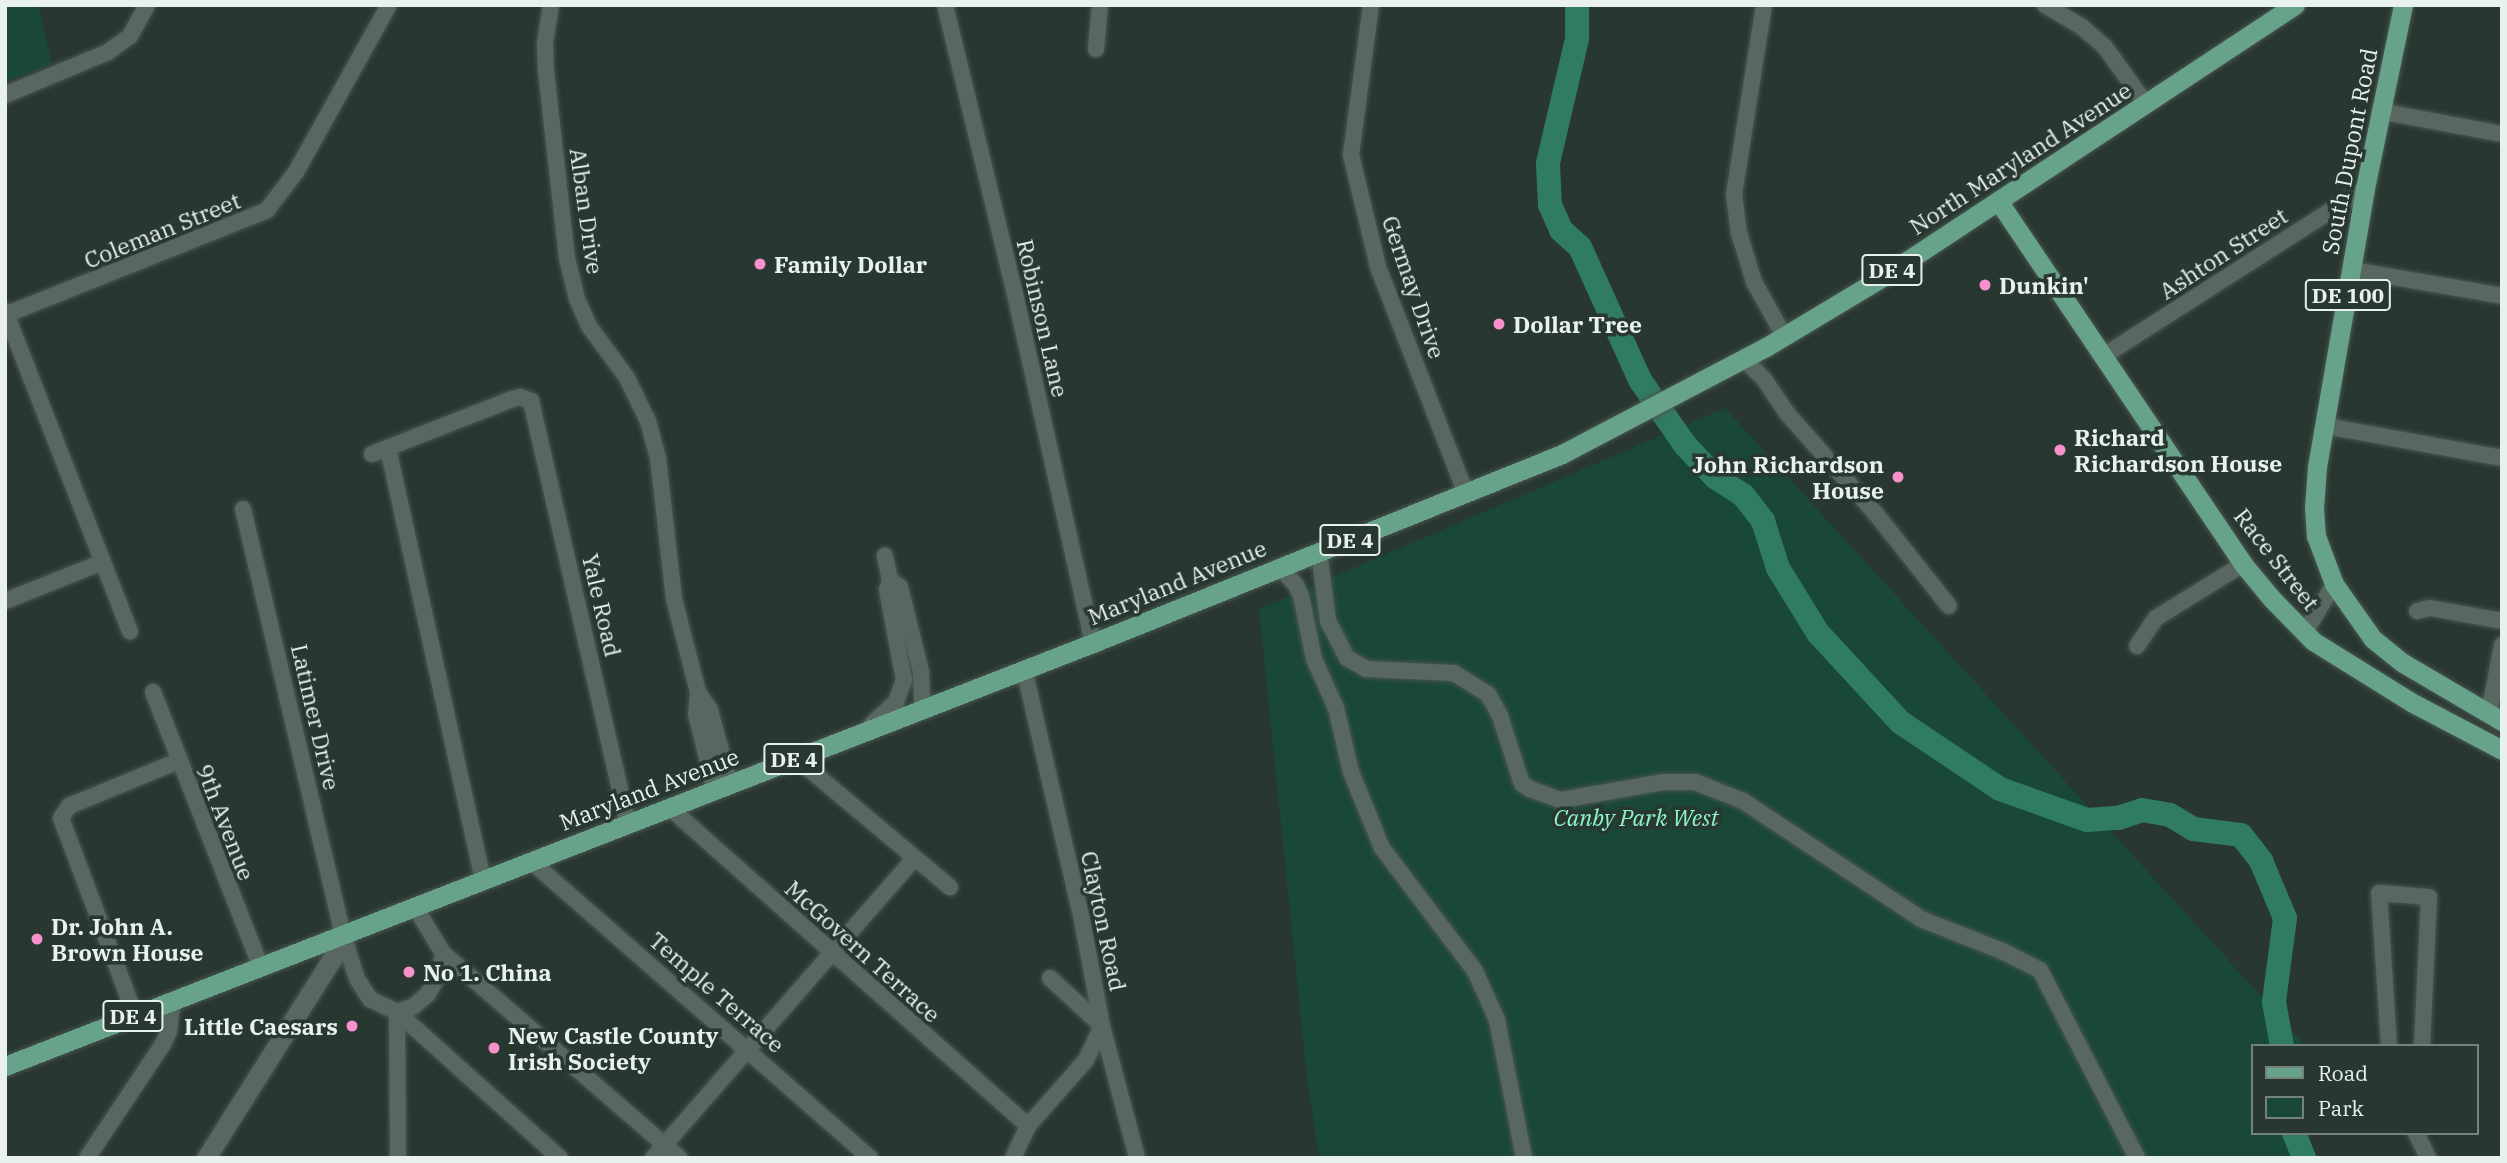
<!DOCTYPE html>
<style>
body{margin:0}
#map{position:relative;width:2507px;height:1163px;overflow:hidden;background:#293731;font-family:"IBM Plex Serif",serif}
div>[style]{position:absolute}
.green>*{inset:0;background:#1a4837}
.river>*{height:24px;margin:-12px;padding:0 12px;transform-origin:12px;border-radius:12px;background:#307c60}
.roads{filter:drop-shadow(0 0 2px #495550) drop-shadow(0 0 2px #495550)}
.minor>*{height:16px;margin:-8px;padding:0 8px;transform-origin:8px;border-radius:8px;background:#586760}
.tertiary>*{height:19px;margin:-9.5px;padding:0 9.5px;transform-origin:9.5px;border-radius:9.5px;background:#586760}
.primary>*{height:19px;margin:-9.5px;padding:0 9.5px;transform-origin:9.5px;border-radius:9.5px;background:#66a38a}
.dots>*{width:19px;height:19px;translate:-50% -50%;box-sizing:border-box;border:4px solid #293731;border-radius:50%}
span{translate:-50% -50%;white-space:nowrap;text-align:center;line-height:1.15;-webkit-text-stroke:7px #293731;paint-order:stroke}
.shield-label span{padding:2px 5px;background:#293731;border:2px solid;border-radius:5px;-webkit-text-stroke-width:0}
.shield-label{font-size:21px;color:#e8f1ed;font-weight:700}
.street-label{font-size:23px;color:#e8f1ed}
.poi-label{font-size:23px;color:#e8f1ed;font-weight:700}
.left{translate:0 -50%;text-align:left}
.right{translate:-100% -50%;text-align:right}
.park-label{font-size:23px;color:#8bf6cc;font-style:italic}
.frame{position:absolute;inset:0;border:7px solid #e8f1ed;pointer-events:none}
.legend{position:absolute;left:2251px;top:1044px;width:228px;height:91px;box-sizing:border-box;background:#293731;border:2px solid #75817c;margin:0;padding:9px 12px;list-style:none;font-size:21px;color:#e8f1ed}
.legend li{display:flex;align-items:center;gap:14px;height:35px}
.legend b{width:35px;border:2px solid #75817c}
</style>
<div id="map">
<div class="green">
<div style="clip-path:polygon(5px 5px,38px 5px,52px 64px,5px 82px)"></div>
<div style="clip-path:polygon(1725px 408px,2302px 1041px,2302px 1046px,2253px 1046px,2253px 1133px,2299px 1133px,2299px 1158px,1319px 1158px,1307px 1078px,1259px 609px)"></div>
</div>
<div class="river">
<div style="left:1577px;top:5px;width:34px;rotate:90deg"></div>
<div style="left:1577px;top:39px;width:127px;rotate:103.2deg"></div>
<div style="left:1548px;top:163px;width:42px;rotate:87.3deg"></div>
<div style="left:1550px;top:205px;width:27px;rotate:66deg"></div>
<div style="left:1561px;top:230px;width:25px;rotate:42deg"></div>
<div style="left:1580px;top:247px;width:146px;rotate:65.7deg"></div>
<div style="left:1640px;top:380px;width:79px;rotate:55.3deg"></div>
<div style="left:1685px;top:445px;width:44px;rotate:46.8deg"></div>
<div style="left:1715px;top:477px;width:33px;rotate:33deg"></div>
<div style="left:1743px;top:495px;width:33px;rotate:52deg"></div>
<div style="left:1763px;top:521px;width:49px;rotate:72.3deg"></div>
<div style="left:1778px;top:568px;width:76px;rotate:58.4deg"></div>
<div style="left:1818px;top:633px;width:121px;rotate:47.3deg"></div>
<div style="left:1900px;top:722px;width:120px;rotate:33.8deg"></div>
<div style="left:2000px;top:789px;width:92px;rotate:19.6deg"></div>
<div style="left:2087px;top:820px;width:31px;rotate:-4deg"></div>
<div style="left:2118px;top:818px;width:25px;rotate:-18deg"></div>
<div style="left:2142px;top:810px;width:28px;rotate:10deg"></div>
<div style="left:2170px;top:815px;width:27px;rotate:31deg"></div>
<div style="left:2193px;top:829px;width:48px;rotate:7.1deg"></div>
<div style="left:2241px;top:835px;width:33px;rotate:52deg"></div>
<div style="left:2261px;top:861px;width:62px;rotate:67.2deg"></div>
<div style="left:2285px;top:918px;width:85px;rotate:97.5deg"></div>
<div style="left:2274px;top:1002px;width:45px;rotate:79.7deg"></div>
<div style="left:2294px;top:1133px;width:27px;rotate:68deg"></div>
</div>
<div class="roads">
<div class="minor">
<div style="left:551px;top:5px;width:39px;rotate:99deg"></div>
<div style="left:545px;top:44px;width:27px;rotate:88deg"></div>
<div style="left:546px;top:71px;width:188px;rotate:83.6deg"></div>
<div style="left:567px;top:258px;width:42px;rotate:76.3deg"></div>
<div style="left:577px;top:299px;width:30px;rotate:66deg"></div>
<div style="left:589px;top:326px;width:64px;rotate:53.8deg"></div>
<div style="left:627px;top:378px;width:48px;rotate:64deg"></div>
<div style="left:648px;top:421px;width:38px;rotate:75deg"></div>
<div style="left:658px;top:458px;width:142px;rotate:83.5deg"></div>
<div style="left:674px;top:599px;width:96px;rotate:75.5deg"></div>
<div style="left:698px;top:692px;width:22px;rotate:95deg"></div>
<div style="left:696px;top:714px;width:78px;rotate:76deg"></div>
<div style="left:945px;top:5px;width:297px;rotate:76.4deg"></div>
<div style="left:1015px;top:294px;width:358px;rotate:77.4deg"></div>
<div style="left:1371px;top:5px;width:151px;rotate:97.6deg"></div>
<div style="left:1351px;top:155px;width:115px;rotate:76.4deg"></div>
<div style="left:1378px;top:267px;width:243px;rotate:68.8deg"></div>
<div style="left:1764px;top:5px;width:191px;rotate:99deg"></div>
<div style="left:1734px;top:194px;width:39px;rotate:83deg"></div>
<div style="left:1739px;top:233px;width:51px;rotate:73deg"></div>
<div style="left:1754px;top:282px;width:62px;rotate:60.9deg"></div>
<div style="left:2045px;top:5px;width:43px;rotate:30.7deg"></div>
<div style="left:2082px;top:27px;width:30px;rotate:41deg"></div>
<div style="left:2105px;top:47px;width:70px;rotate:54.3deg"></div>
<div style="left:1096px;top:49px;width:44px;rotate:-84.8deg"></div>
<div style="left:5px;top:95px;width:112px;rotate:-22.7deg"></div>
<div style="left:108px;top:52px;width:27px;rotate:-36deg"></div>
<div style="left:130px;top:36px;width:35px;rotate:-61deg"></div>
<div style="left:2380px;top:111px;width:124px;rotate:10.7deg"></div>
<div style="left:2352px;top:270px;width:152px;rotate:9.8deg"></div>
<div style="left:5px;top:311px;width:344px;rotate:68.7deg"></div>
<div style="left:5px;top:315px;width:282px;rotate:-21.8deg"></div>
<div style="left:267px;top:210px;width:48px;rotate:-52.7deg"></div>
<div style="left:296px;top:172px;width:191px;rotate:-60.9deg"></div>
<div style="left:2105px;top:355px;width:308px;rotate:-32.6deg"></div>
<div style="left:1744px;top:359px;width:28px;rotate:45deg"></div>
<div style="left:1764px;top:379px;width:40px;rotate:56deg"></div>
<div style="left:1786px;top:412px;width:136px;rotate:48.6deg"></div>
<div style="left:1876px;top:514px;width:117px;rotate:51.6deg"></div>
<div style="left:2326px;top:426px;width:179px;rotate:10.3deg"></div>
<div style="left:388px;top:448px;width:443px;rotate:77.6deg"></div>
<div style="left:372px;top:454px;width:150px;rotate:-21.4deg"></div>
<div style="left:512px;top:399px;width:8px;rotate:-14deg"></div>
<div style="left:520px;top:397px;width:12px;rotate:20deg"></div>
<div style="left:531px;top:401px;width:434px;rotate:77.1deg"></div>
<div style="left:243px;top:509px;width:438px;rotate:76.8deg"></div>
<div style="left:343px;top:935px;width:46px;rotate:72.3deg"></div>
<div style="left:357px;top:979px;width:24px;rotate:57deg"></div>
<div style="left:370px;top:999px;width:30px;rotate:26deg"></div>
<div style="left:397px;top:1012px;width:18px;rotate:-19deg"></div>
<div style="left:414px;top:1006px;width:18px;rotate:-41deg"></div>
<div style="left:428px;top:994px;width:25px;rotate:-61deg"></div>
<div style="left:440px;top:972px;width:19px;rotate:-81deg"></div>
<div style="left:1319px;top:552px;width:70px;rotate:82.6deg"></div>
<div style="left:1328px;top:621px;width:42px;rotate:62.8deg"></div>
<div style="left:1347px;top:658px;width:22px;rotate:30deg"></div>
<div style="left:1366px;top:669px;width:88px;rotate:2.6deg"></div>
<div style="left:1454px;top:673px;width:40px;rotate:32deg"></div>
<div style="left:1488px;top:694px;width:25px;rotate:61deg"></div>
<div style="left:1500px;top:716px;width:71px;rotate:72.1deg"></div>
<div style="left:1522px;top:784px;width:9px;rotate:32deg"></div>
<div style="left:1530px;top:789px;width:33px;rotate:20deg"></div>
<div style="left:1561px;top:800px;width:105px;rotate:-9.9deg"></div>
<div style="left:1664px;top:782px;width:31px"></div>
<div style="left:1695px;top:782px;width:52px;rotate:21.6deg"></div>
<div style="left:1743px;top:801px;width:214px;rotate:33.5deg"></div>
<div style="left:1921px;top:919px;width:87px;rotate:21.6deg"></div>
<div style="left:2002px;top:951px;width:42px;rotate:26.6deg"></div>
<div style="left:2040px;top:970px;width:212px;rotate:62.7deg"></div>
<div style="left:1280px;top:568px;width:23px;rotate:47deg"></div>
<div style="left:1296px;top:585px;width:12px;rotate:66deg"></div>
<div style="left:1301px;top:596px;width:64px;rotate:78.3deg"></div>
<div style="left:1314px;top:659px;width:54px;rotate:65.8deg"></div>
<div style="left:1336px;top:708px;width:66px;rotate:76.8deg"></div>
<div style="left:1351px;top:772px;width:82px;rotate:67.8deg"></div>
<div style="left:1382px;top:848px;width:154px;rotate:52.9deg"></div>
<div style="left:1475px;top:971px;width:54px;rotate:65.8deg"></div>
<div style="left:1497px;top:1020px;width:141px;rotate:78.9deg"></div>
<div style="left:890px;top:580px;width:12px;rotate:35deg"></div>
<div style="left:900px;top:587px;width:88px;rotate:76.1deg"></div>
<div style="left:921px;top:672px;width:36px;rotate:88deg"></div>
<div style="left:5px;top:601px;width:105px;rotate:-21.7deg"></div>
<div style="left:2417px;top:611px;width:13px;rotate:-13deg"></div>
<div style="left:2430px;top:608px;width:73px;rotate:10.2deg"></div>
<div style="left:2304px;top:634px;width:58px;rotate:-59deg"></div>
<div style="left:2137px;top:646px;width:34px;rotate:-56deg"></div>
<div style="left:2156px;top:618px;width:102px;rotate:-31.8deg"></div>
<div style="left:153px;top:692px;width:295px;rotate:68.6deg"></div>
<div style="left:698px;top:692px;width:22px;rotate:56deg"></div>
<div style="left:710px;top:710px;width:77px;rotate:74.9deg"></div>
<div style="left:2489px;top:714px;width:70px;rotate:-79.3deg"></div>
<div style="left:872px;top:724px;width:33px;rotate:-43deg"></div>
<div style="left:896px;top:702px;width:23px;rotate:-70deg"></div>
<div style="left:904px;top:680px;width:92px;rotate:-100.7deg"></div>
<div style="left:887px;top:590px;width:10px;rotate:-73deg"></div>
<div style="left:890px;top:580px;width:25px;rotate:-102deg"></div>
<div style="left:796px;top:758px;width:201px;rotate:40deg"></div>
<div style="left:670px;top:808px;width:479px;rotate:41.6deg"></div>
<div style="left:532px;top:862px;width:449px;rotate:41.2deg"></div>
<div style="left:415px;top:907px;width:54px;rotate:58.7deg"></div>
<div style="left:443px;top:953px;width:313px;rotate:40.9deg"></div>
<div style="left:1050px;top:978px;width:71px;rotate:42.7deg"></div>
<div style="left:1102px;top:1026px;width:137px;rotate:75.1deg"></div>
<div style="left:397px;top:1012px;width:219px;rotate:41.9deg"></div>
<div style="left:397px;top:1012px;width:146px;rotate:89.6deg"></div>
<div style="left:135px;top:1015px;width:210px;rotate:-110.6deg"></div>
<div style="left:61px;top:818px;width:14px;rotate:-56deg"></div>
<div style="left:69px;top:806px;width:118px;rotate:-22.4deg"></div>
<div style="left:2389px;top:1046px;width:153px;rotate:-93.7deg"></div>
<div style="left:2379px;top:893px;width:50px;rotate:4.6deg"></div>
<div style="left:2429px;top:897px;width:149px;rotate:92.7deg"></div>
<div style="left:2416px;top:1133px;width:28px;rotate:64deg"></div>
<div style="left:87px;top:1158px;width:137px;rotate:-56.3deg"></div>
<div style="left:163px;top:1044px;width:14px;rotate:-65deg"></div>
<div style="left:169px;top:1031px;width:31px;rotate:-83deg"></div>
<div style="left:653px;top:1158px;width:398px;rotate:-48.9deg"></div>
<div style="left:1013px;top:1158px;width:35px;rotate:-65deg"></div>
<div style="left:1028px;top:1126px;width:88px;rotate:-48.7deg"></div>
<div style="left:1086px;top:1060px;width:38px;rotate:-65deg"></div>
<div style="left:1102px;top:1026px;width:108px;rotate:-100.7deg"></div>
<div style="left:1082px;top:920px;width:258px;rotate:-103deg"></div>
</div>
<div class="tertiary">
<div style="left:206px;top:1158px;width:251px;rotate:-57.7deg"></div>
<div style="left:340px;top:946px;width:11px;rotate:-75deg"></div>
</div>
<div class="primary">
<div style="left:2403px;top:5px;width:188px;rotate:101.7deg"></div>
<div style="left:2365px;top:189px;width:282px;rotate:99.8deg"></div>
<div style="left:2317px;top:467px;width:41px;rotate:94.2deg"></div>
<div style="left:2314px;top:508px;width:28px;rotate:86deg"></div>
<div style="left:2316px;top:536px;width:51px;rotate:69.4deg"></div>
<div style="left:2334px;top:584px;width:67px;rotate:54.7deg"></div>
<div style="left:2373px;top:639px;width:38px;rotate:39deg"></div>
<div style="left:2403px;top:663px;width:115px;rotate:30.4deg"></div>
<div style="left:1999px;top:202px;width:437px;rotate:56deg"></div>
<div style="left:2243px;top:564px;width:45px;rotate:50.4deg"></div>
<div style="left:2272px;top:599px;width:59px;rotate:45.7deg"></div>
<div style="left:2313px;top:641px;width:115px;rotate:31.9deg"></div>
<div style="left:2411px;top:702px;width:103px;rotate:27.8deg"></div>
<div style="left:5px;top:1066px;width:1167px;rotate:-21.25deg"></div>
<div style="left:1093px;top:643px;width:506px;rotate:-21.95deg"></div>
<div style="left:1562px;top:454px;width:230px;rotate:-27.7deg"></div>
<div style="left:1766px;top:347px;width:138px;rotate:-31deg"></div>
<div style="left:1884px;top:276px;width:492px;rotate:-33.4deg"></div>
</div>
</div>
<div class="dots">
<div style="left:760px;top:264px;background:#f890cb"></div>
<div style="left:1985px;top:285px;background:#f890cb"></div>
<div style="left:1499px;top:324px;background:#f890cb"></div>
<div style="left:2060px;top:450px;background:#f890cb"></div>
<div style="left:1898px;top:477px;background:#f890cb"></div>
<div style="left:37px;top:939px;background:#f890cb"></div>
<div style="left:409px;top:972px;background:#f890cb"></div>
<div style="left:352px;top:1026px;background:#f890cb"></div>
<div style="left:494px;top:1048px;background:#f890cb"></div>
</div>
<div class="shield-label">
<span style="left:1892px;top:270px">DE 4</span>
<span style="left:2348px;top:295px">DE 100</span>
<span style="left:1350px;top:540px">DE 4</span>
<span style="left:794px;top:759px">DE 4</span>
<span style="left:133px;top:1016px">DE 4</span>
</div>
<div class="street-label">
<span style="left:2349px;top:151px;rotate:-79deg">South Dupont Road</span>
<span style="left:2020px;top:158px;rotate:-33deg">North Maryland Avenue</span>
<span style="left:587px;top:211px;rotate:82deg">Alban Drive</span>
<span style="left:162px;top:230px;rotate:-22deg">Coleman Street</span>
<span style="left:2223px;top:253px;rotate:-33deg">Ashton Street</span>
<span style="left:1414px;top:287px;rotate:71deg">Germay Drive</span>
<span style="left:1043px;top:318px;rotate:77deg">Robinson Lane</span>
<span style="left:2277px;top:559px;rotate:52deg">Race Street</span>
<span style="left:1177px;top:582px;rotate:-22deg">Maryland Avenue</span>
<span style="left:602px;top:605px;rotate:77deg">Yale Road</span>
<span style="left:316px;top:717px;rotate:77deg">Latimer Drive</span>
<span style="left:649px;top:789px;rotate:-21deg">Maryland Avenue</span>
<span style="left:226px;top:822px;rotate:69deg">9th Avenue</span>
<span style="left:1104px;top:921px;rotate:78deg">Clayton Road</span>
<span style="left:863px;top:951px;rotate:42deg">McGovern Terrace</span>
<span style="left:717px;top:992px;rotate:41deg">Temple Terrace</span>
</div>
<div class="poi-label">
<span class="left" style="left:774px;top:264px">Family Dollar</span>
<span class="left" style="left:1999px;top:285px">Dunkin'</span>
<span class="left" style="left:1513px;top:324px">Dollar Tree</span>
<span class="left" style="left:2074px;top:450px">Richard<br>Richardson House</span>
<span class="right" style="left:1884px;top:477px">John Richardson<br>House</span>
<span class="left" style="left:51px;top:939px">Dr. John A.<br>Brown House</span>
<span class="left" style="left:423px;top:972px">No 1. China</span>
<span class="right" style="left:338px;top:1026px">Little Caesars</span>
<span class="left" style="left:508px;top:1048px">New Castle County<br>Irish Society</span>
</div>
<div class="park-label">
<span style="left:1636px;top:817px">Canby Park West</span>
</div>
<div class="frame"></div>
<ul class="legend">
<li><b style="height:9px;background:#66a38a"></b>Road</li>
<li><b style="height:19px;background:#1a4837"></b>Park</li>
</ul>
</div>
